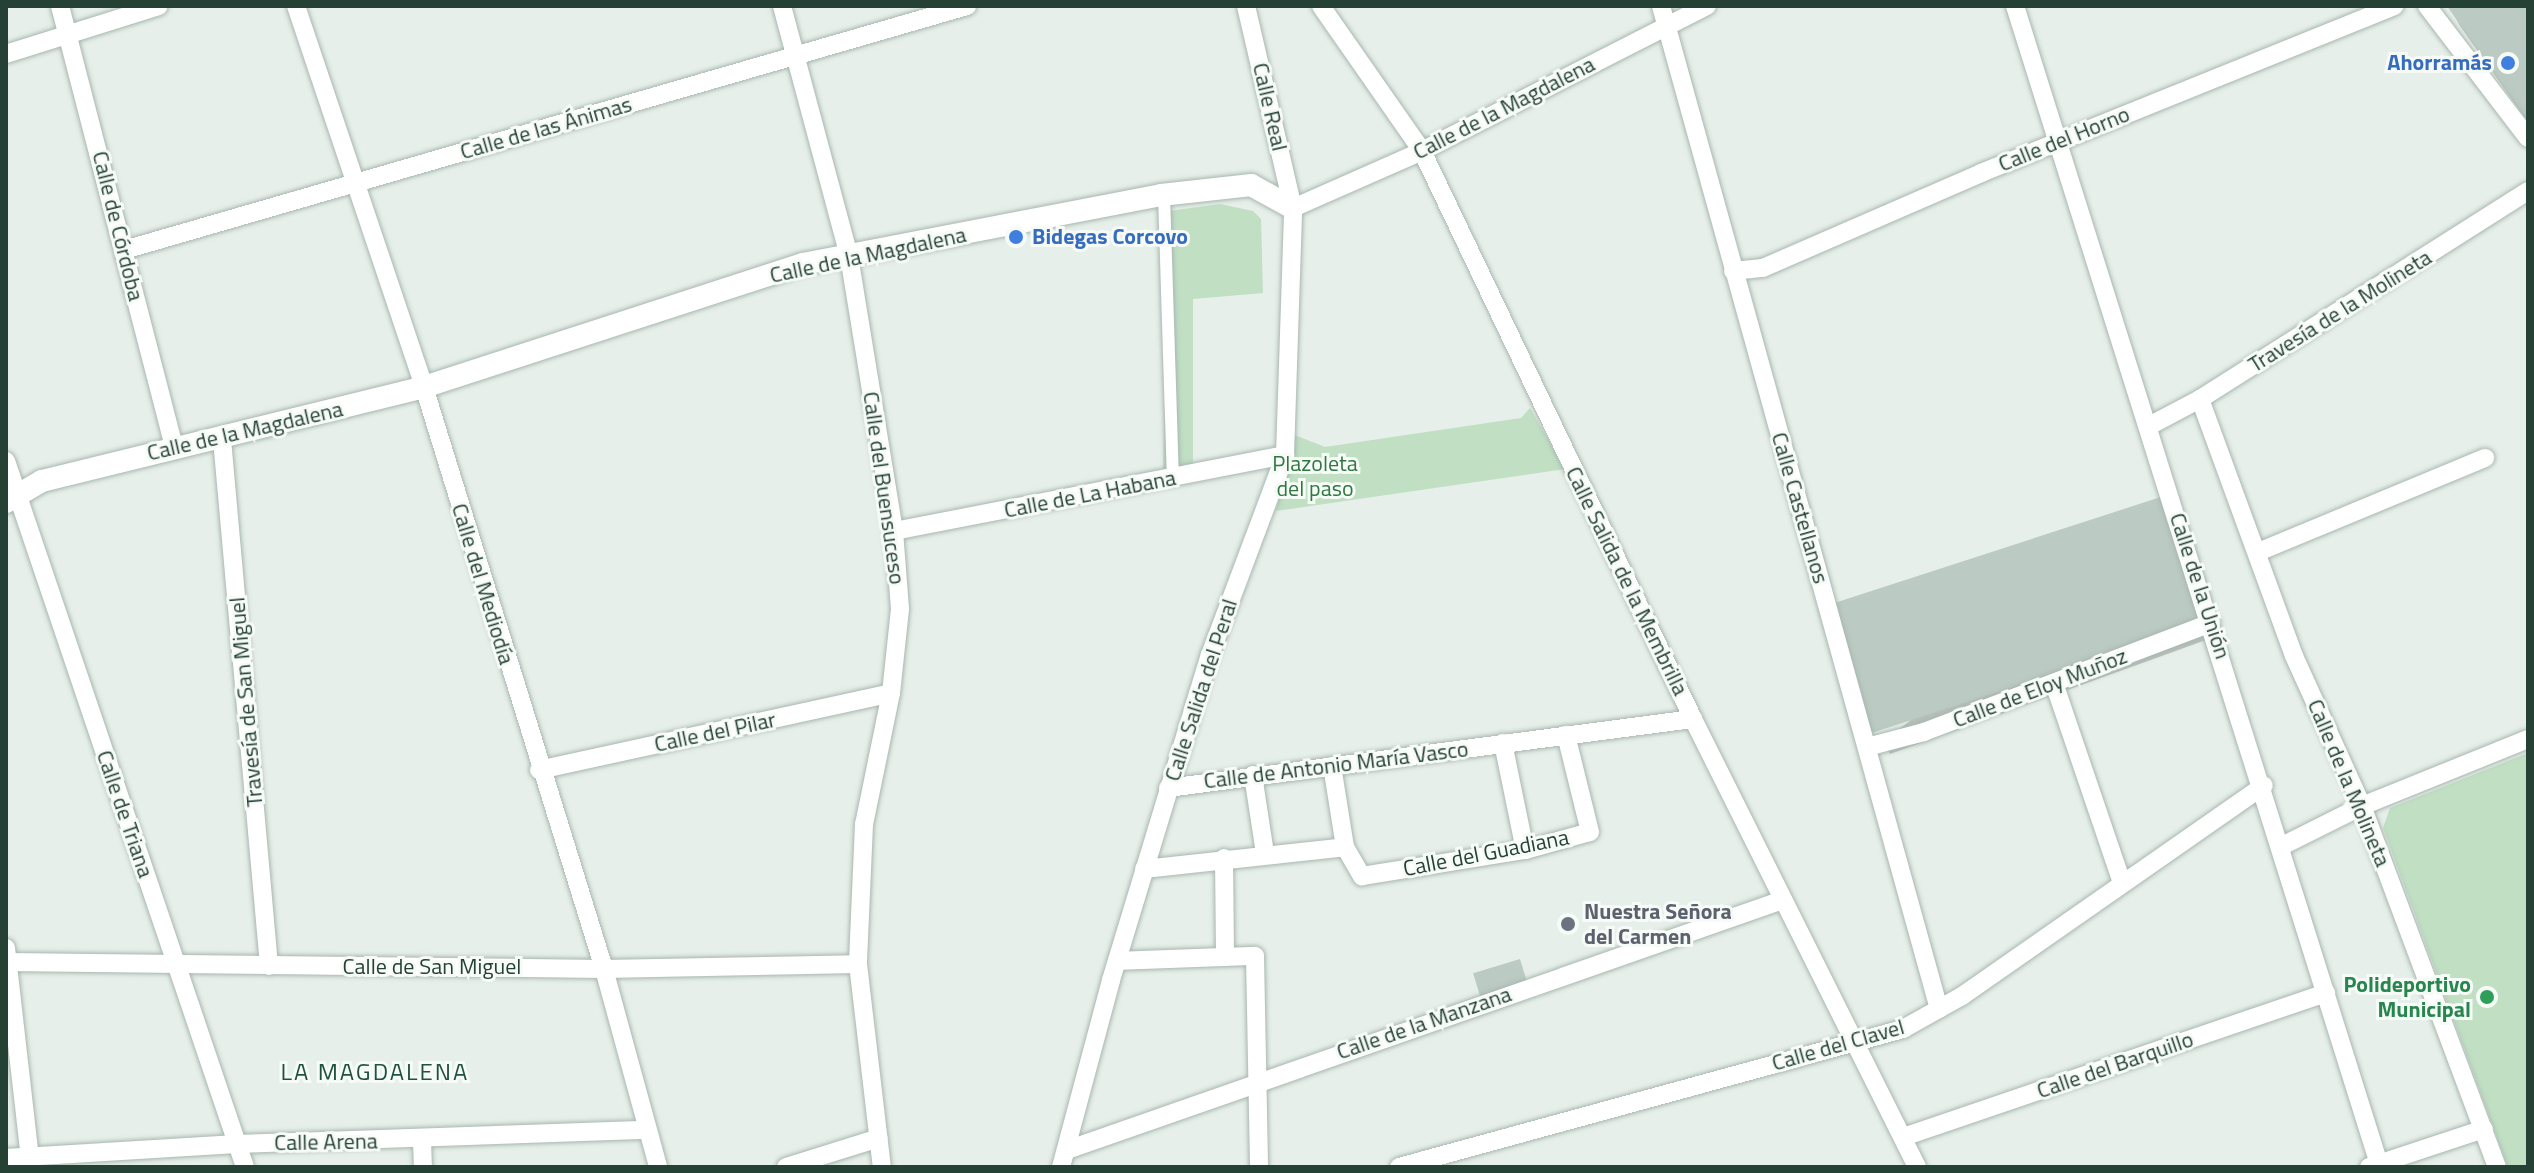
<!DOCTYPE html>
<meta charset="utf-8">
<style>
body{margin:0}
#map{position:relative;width:2534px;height:1173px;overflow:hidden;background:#e6efe9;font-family:"Titillium Web",sans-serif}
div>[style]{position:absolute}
.green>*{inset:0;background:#c0dfc3}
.shadow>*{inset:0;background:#0003}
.building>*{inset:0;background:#bbcac2;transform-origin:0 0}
.roads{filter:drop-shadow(0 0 2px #a8b7af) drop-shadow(0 0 2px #a8b7af)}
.pedestrian>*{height:12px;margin:-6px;padding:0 6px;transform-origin:6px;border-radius:6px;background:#fff}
.minor>*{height:18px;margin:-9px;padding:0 9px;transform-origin:9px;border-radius:9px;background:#fff}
.tertiary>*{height:22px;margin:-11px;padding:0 11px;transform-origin:11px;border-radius:11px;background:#fff}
.dots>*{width:22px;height:22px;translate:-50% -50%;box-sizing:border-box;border:4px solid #f7fbf8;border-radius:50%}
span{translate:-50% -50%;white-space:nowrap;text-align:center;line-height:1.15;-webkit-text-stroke:6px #f7fbf8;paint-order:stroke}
.shop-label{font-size:22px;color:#366cbe;font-weight:700}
.right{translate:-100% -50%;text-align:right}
.left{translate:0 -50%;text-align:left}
.street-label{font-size:22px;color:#254135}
.park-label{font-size:22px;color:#2f7840}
.worship-label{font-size:22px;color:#5b616d;font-weight:700}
.leisure-label{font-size:22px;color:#27864d;font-weight:700}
.neighbourhood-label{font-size:24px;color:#20533f;letter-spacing:2px}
.frame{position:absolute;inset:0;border:8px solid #254135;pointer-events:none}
</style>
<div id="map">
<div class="green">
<div style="clip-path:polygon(1220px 204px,1253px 211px,1261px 219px,1263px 293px,1193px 299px,1193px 464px,1163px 469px,1169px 211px)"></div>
<div style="clip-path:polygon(1530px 408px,1565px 469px,1276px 511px,1292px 434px,1325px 447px,1521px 418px)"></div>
<div style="clip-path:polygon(2528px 753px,2528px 1167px,2508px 1167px,2383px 828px,2390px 808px)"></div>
</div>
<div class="shadow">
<div style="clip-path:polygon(2449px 6px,2528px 6px,2528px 122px,2460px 26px)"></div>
<div style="clip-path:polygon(2177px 509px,2217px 636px,1890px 754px,1883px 742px)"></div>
</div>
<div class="building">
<div style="clip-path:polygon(2447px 6px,2528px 6px,2528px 120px)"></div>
<div style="left:2170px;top:494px;width:135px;height:361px;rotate:72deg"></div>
<div style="left:1520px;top:959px;width:27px;height:49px;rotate:73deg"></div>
</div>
<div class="roads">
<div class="pedestrian">
<div style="left:1164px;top:195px;width:284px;rotate:88.2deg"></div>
</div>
<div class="minor">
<div style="left:60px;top:6px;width:455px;rotate:75.5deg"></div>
<div style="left:296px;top:6px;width:402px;rotate:71.4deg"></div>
<div style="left:424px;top:387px;width:609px;rotate:72.81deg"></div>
<div style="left:604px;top:969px;width:205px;rotate:74.7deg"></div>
<div style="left:782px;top:6px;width:259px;rotate:75deg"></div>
<div style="left:849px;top:256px;width:279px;rotate:80.7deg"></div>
<div style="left:894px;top:531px;width:78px;rotate:85.6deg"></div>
<div style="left:900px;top:609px;width:84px;rotate:96.1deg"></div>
<div style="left:891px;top:693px;width:134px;rotate:101.6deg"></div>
<div style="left:864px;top:824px;width:140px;rotate:92.5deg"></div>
<div style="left:858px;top:964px;width:204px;rotate:83.3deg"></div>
<div style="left:1321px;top:6px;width:177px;rotate:55.1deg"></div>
<div style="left:1422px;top:151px;width:629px;rotate:64.49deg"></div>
<div style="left:1693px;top:719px;width:501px;rotate:63.43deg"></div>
<div style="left:1661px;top:6px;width:1041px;rotate:74.51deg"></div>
<div style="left:2015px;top:6px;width:1217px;rotate:72.55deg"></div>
<div style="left:2427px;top:6px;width:166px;rotate:52.6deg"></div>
<div style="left:6px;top:54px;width:160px;rotate:-17.4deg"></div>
<div style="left:1293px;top:208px;width:141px;rotate:-23.8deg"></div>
<div style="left:1422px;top:151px;width:320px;rotate:-27deg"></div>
<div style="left:124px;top:250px;width:878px;rotate:-16.14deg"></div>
<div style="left:1733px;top:271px;width:30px;rotate:-6deg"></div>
<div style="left:1763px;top:268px;width:238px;rotate:-23.5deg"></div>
<div style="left:1981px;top:173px;width:446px;rotate:-22deg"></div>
<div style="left:2200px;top:399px;width:274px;rotate:69.9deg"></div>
<div style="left:2294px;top:656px;width:165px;rotate:65.6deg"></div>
<div style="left:2362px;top:806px;width:385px;rotate:69.5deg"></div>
<div style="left:2149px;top:426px;width:58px;rotate:-27.9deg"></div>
<div style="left:2200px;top:399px;width:388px;rotate:-32.4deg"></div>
<div style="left:222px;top:439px;width:529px;rotate:84.9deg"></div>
<div style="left:6px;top:461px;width:745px;rotate:71.3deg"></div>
<div style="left:894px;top:531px;width:398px;rotate:-11deg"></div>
<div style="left:2258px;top:552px;width:246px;rotate:-22.5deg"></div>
<div style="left:2054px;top:683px;width:211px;rotate:71.2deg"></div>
<div style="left:1503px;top:743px;width:109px;rotate:78.4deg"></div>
<div style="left:1867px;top:747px;width:59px;rotate:-14.7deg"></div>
<div style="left:1924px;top:732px;width:307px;rotate:-20.8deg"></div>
<div style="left:539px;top:770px;width:360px;rotate:-12.3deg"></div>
<div style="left:1253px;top:775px;width:79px;rotate:81.3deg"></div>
<div style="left:1168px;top:788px;width:530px;rotate:-7.49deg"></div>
<div style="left:2282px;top:846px;width:89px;rotate:-26.6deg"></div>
<div style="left:2362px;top:806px;width:179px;rotate:-22deg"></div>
<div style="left:1345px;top:847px;width:34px;rotate:60deg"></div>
<div style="left:1362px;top:876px;width:165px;rotate:-9.1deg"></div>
<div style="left:1525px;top:850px;width:67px;rotate:-15.5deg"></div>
<div style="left:1590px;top:832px;width:100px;rotate:-103.9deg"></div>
<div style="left:1224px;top:858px;width:99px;rotate:89.4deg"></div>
<div style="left:1144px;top:869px;width:202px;rotate:-6.2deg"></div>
<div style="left:1345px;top:847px;width:82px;rotate:-99.1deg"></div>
<div style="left:6px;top:948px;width:220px;rotate:83.5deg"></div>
<div style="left:1117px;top:961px;width:138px;rotate:-2.1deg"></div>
<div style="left:1255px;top:956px;width:211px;rotate:88.9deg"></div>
<div style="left:6px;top:962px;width:598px;rotate:0.67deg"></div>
<div style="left:604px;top:969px;width:254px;rotate:-1.1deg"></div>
<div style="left:1903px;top:1137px;width:447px;rotate:-18.8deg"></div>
<div style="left:422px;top:1141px;width:26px;rotate:88deg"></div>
<div style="left:1067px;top:1150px;width:758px;rotate:-19.25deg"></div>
<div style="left:6px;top:1158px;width:231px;rotate:-3.5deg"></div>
<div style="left:237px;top:1144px;width:410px;rotate:-2deg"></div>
<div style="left:786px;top:1167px;width:97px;rotate:-17.3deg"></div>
<div style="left:1061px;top:1167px;width:194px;rotate:-75deg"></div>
<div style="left:1111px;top:980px;width:340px;rotate:-73.1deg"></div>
<div style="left:1210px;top:655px;width:214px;rotate:-69.4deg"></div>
<div style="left:1285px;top:455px;width:247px;rotate:-88.1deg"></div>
<div style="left:1293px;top:208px;width:207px;rotate:-103.1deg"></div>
<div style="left:1399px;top:1167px;width:523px;rotate:-15.31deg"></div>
<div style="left:1903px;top:1029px;width:68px;rotate:-29.2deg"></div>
<div style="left:1962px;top:996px;width:368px;rotate:-34.9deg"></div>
<div style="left:2369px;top:1167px;width:121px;rotate:-18.3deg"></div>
</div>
<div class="tertiary">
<div style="left:6px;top:502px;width:42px;rotate:-30.3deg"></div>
<div style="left:42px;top:481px;width:393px;rotate:-13.8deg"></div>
<div style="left:424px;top:387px;width:398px;rotate:-18deg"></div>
<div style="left:803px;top:264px;width:365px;rotate:-10.9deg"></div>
<div style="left:1161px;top:195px;width:91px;rotate:-6.3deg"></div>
<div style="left:1251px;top:185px;width:48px;rotate:28.7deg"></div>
</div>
</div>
<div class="dots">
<div style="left:2508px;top:63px;background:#3f7fe0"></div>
<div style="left:1016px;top:237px;background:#3f7fe0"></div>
<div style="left:1568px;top:924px;background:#6b7280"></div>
<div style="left:2487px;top:997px;background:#2e9e5b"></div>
</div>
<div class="shop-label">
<span class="right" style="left:2492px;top:63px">Ahorramás</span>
<span class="left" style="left:1032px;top:237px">Bidegas Corcovo</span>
</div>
<div class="street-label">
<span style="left:1270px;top:107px;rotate:77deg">Calle Real</span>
<span style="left:1504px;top:108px;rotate:-27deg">Calle de la Magdalena</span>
<span style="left:546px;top:128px;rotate:-16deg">Calle de las Ánimas</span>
<span style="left:2064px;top:139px;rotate:-22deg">Calle del Horno</span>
<span style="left:118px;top:226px;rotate:76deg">Calle de Córdoba</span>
<span style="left:868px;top:255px;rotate:-12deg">Calle de la Magdalena</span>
<span style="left:2340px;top:311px;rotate:-32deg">Travesía de la Molineta</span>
<span style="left:245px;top:431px;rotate:-13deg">Calle de la Magdalena</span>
<span style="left:884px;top:488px;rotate:82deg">Calle del Buensuceso</span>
<span style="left:1090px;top:494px;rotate:-11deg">Calle de La Habana</span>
<span style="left:1800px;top:508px;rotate:74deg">Calle Castellanos</span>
<span style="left:1627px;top:581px;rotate:64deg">Calle Salida de la Membrilla</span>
<span style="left:483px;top:584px;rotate:73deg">Calle del Mediodía</span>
<span style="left:2200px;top:586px;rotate:72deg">Calle de la Unión</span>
<span style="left:2040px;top:688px;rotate:-21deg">Calle de Eloy Muñoz</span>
<span style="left:1201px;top:690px;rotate:-72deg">Calle Salida del Peral</span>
<span style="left:246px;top:702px;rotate:-95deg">Travesía de San Miguel</span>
<span style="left:715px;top:732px;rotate:-12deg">Calle del Pilar</span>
<span style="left:1336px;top:765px;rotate:-7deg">Calle de Antonio María Vasco</span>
<span style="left:2349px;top:783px;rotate:67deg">Calle de la Molineta</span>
<span style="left:125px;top:814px;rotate:71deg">Calle de Triana</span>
<span style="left:1486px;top:853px;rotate:-11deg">Calle del Guadiana</span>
<span style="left:432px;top:967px">Calle de San Miguel</span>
<span style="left:1424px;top:1023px;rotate:-19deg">Calle de la Manzana</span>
<span style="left:1838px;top:1045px;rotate:-16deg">Calle del Clavel</span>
<span style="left:2115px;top:1065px;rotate:-19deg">Calle del Barquillo</span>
<span style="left:326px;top:1142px;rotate:-1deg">Calle Arena</span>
</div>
<div class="park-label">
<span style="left:1315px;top:476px">Plazoleta<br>del paso</span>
</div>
<div class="worship-label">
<span class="left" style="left:1584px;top:924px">Nuestra Señora<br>del Carmen</span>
</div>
<div class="leisure-label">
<span class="right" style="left:2471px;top:997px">Polideportivo<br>Municipal</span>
</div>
<div class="neighbourhood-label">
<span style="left:375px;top:1072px">LA MAGDALENA</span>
</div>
<div class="frame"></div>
</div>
